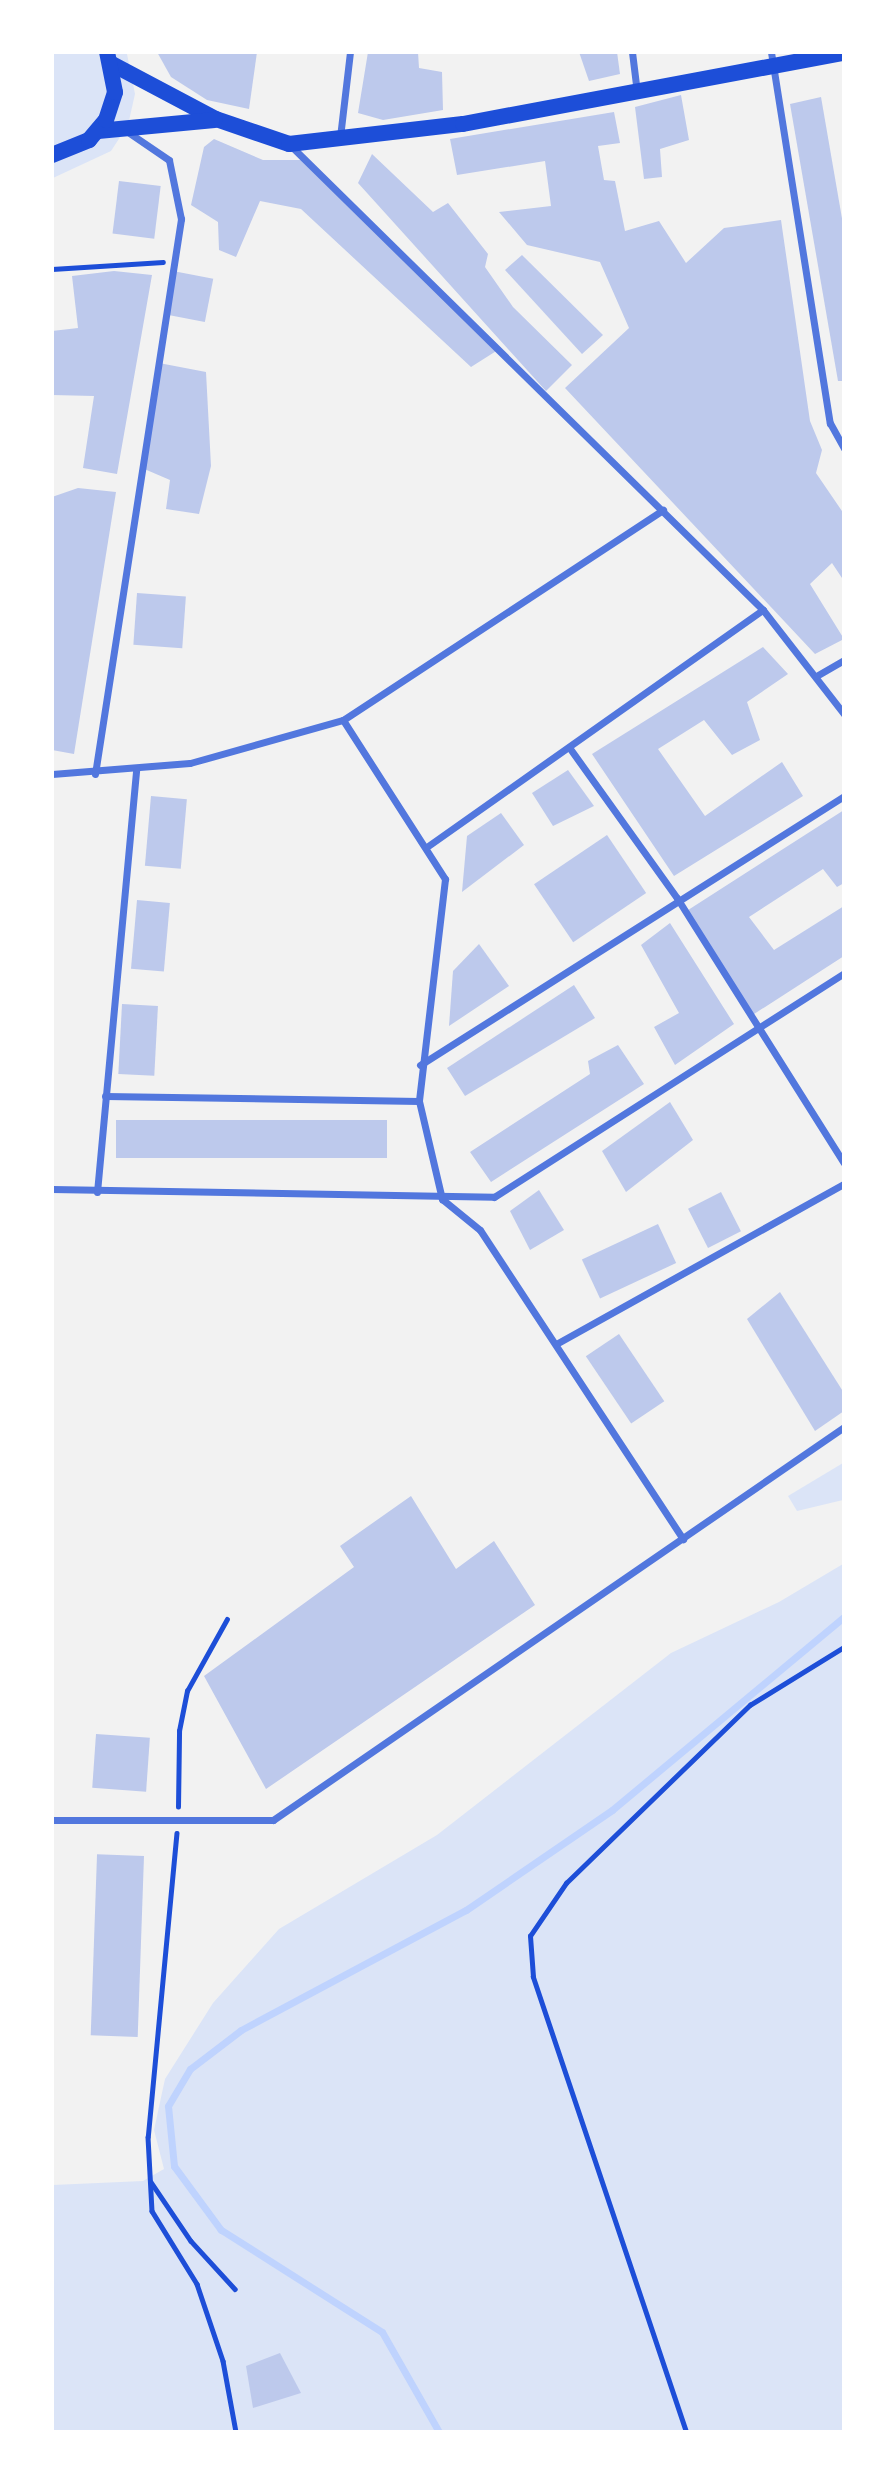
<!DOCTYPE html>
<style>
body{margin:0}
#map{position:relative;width:896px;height:2484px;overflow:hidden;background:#f2f2f2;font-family:"Fira Sans Condensed",sans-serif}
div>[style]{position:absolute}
.green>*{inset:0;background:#dbe4f7}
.stream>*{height:7px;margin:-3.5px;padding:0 3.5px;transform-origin:3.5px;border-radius:3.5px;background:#bfd3fe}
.building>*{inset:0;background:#bdc9ec;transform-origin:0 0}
.path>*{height:4.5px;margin:-2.25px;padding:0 2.25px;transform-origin:2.25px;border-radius:2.25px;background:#1d4ed8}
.minor>*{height:7px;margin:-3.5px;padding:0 3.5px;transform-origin:3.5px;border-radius:3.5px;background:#5277de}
.primary>*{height:16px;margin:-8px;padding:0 8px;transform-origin:8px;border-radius:8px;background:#1d4ed8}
span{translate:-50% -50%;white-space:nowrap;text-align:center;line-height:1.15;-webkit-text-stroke:5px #fff;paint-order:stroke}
.frame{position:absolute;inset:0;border:54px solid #fff;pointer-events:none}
</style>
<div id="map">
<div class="green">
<div style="clip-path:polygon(52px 53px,127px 54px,135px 94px,128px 125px,111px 151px,53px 178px)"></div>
<div style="clip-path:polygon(843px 1463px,843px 1500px,797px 1511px,788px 1496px)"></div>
<div style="clip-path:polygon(843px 1564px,843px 2431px,53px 2432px,53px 2185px,143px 2181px,164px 2169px,154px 2130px,165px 2079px,213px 2003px,279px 1929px,437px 1835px,671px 1653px,779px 1602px)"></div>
</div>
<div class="stream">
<div style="left:439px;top:2432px;width:115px;rotate:-119.7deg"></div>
<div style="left:382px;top:2332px;width:191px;rotate:-147.6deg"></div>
<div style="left:221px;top:2230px;width:79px;rotate:-126.3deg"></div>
<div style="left:174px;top:2166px;width:60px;rotate:-95.7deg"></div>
<div style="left:168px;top:2106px;width:43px;rotate:-59.3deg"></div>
<div style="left:190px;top:2069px;width:64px;rotate:-37.4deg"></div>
<div style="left:241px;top:2030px;width:255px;rotate:-28.1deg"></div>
<div style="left:466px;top:1910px;width:177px;rotate:-34.4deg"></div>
<div style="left:612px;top:1810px;width:302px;rotate:-39.8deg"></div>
</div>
<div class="building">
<div style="clip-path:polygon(157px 52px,257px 52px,249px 109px,207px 100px,171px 77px)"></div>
<div style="clip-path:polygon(368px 52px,418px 52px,419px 68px,442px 72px,443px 110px,383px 120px,358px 113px)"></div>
<div style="clip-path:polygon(579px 52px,617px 52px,620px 74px,589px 81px)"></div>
<div style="clip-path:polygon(681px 95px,689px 140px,660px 149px,662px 177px,644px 179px,635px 107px)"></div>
<div style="clip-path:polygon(821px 97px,844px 230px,844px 381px,838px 381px,790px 104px)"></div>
<div style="clip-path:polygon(614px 112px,620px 143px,598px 146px,604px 180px,615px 181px,625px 231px,659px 221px,686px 263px,724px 228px,781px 220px,810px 421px,822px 450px,816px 473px,844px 514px,844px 581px,832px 563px,810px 584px,844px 639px,815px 654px,565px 388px,629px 328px,600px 262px,527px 245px,499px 212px,551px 206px,545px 161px,457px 175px,450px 139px)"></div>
<div style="clip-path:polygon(214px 139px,263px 160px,306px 160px,501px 348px,471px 367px,301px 209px,260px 201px,236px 257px,219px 250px,218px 222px,191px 205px,204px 147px)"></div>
<div style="clip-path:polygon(372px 154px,433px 212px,448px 203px,488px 254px,485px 267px,513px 307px,572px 365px,546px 391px,358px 183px)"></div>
<div style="left:119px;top:181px;width:42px;height:53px;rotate:7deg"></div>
<div style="clip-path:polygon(522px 255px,603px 335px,582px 354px,505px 270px)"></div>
<div style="clip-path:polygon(114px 271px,152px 275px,117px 474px,83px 468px,94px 396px,52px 395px,52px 331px,78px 328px,72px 276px)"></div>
<div style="left:173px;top:271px;width:41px;height:44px;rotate:11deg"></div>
<div style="clip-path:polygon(159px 363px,206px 372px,211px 466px,199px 514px,166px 509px,170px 480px,142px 468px)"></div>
<div style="clip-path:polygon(78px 488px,116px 492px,74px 754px,52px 750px,52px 497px)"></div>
<div style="left:137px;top:593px;width:49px;height:52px;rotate:4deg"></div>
<div style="clip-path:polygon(763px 647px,788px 674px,747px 702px,760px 740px,732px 755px,704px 720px,658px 749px,705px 816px,782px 762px,803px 796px,674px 876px,592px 754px)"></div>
<div style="clip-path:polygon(568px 770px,594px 806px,553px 826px,532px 793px)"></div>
<div style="left:151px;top:796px;width:36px;height:70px;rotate:5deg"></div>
<div style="clip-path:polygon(844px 810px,844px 883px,837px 887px,823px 869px,749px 917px,774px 950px,844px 906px,844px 956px,751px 1016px,685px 912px)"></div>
<div style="clip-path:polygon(501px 813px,524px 845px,462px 892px,467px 836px)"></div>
<div style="left:607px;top:835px;width:70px;height:88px;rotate:56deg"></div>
<div style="left:137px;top:900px;width:33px;height:69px;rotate:5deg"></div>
<div style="clip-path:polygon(670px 923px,734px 1024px,675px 1065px,654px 1027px,679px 1013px,641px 945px)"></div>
<div style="clip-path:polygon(479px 944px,509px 986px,449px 1026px,453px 971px)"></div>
<div style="clip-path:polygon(574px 985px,595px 1018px,465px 1096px,447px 1068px)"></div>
<div style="left:122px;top:1004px;width:36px;height:70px;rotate:3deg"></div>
<div style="clip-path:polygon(618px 1045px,644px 1084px,491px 1182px,470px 1152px,590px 1074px,588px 1061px)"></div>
<div style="clip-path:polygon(670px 1102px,693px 1140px,626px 1192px,602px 1151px)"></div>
<div style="left:116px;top:1120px;width:271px;height:38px"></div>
<div style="clip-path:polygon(539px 1190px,564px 1230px,530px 1250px,510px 1211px)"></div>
<div style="left:721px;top:1192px;width:44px;height:37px;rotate:63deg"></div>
<div style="left:658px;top:1224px;width:43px;height:84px;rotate:65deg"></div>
<div style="clip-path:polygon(780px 1292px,844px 1393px,844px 1411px,815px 1431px,747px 1319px)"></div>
<div style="left:619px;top:1334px;width:81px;height:40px;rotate:56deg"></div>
<div style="clip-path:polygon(411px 1496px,456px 1569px,494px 1541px,535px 1605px,266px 1789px,204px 1676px,354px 1567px,340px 1546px)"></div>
<div style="left:96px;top:1734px;width:54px;height:54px;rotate:4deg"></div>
<div style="left:144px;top:1856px;width:181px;height:47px;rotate:92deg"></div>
<div style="clip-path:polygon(280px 2353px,301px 2393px,253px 2408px,246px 2366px)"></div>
</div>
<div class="path">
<div style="left:52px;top:269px;width:111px;rotate:-3.6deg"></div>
<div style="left:178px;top:1807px;width:76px;rotate:-89.2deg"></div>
<div style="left:179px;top:1731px;width:41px;rotate:-78.7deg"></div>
<div style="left:187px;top:1691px;width:82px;rotate:-60.9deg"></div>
<div style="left:177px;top:1833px;width:305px;rotate:95.4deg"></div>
<div style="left:148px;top:2137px;width:74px;rotate:86.9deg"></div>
<div style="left:152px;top:2211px;width:86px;rotate:58.3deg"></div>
<div style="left:197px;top:2284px;width:81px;rotate:71.3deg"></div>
<div style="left:223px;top:2361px;width:72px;rotate:79.6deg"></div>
<div style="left:151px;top:2182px;width:71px;rotate:55.9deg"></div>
<div style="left:191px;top:2241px;width:65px;rotate:47.5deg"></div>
<div style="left:686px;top:2432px;width:480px;rotate:-108.6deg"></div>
<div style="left:533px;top:1977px;width:41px;rotate:-94.2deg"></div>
<div style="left:530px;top:1936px;width:64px;rotate:-55.8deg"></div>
<div style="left:566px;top:1883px;width:256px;rotate:-44.1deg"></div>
<div style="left:750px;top:1705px;width:110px;rotate:-31.7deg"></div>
</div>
<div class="minor">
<div style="left:632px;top:52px;width:39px;rotate:83deg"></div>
<div style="left:771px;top:52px;width:376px;rotate:81deg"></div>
<div style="left:830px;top:423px;width:29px;rotate:61deg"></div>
<div style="left:340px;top:137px;width:86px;rotate:-83.3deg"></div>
<div style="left:290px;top:145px;width:663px;rotate:44.51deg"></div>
<div style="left:763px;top:610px;width:132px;rotate:52.1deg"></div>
<div style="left:818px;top:675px;width:30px;rotate:-30deg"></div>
<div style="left:343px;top:720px;width:189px;rotate:57.3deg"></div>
<div style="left:445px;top:879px;width:224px;rotate:96.7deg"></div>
<div style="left:419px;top:1101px;width:101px;rotate:76.8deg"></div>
<div style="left:442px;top:1199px;width:49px;rotate:39.2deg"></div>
<div style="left:480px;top:1230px;width:370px;rotate:56.7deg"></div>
<div style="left:571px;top:750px;width:182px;rotate:54.4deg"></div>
<div style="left:677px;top:898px;width:313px;rotate:57.8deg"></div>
<div style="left:52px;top:774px;width:138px;rotate:-4.6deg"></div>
<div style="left:190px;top:763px;width:159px;rotate:-15.7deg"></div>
<div style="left:343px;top:720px;width:383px;rotate:-33.3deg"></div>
<div style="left:95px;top:774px;width:562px;rotate:-81.19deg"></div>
<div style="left:181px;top:219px;width:60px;rotate:-101.5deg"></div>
<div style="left:169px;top:160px;width:50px;rotate:-145.7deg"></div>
<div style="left:428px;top:846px;width:410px;rotate:-35.2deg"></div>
<div style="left:420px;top:1065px;width:502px;rotate:-32.39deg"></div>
<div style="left:105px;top:1096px;width:314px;rotate:0.9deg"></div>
<div style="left:52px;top:1189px;width:442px;rotate:1deg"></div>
<div style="left:494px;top:1197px;width:416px;rotate:-32.6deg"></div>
<div style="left:97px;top:1192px;width:424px;rotate:-84.7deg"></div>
<div style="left:556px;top:1344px;width:329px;rotate:-29.1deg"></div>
<div style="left:52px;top:1820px;width:221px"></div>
<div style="left:273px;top:1820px;width:693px;rotate:-34.54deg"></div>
</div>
<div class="primary">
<div style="left:112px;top:64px;width:118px;rotate:27.9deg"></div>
<div style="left:216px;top:119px;width:77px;rotate:18.9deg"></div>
<div style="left:289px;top:144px;width:175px;rotate:-6.6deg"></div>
<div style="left:463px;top:124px;width:388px;rotate:-10.6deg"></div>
<div style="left:98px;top:131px;width:117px;rotate:-5.4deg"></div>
<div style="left:52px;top:155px;width:40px;rotate:-22deg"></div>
<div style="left:89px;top:140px;width:26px;rotate:-50deg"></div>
<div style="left:106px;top:120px;width:29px;rotate:-72deg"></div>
<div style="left:115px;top:92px;width:41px;rotate:-101.3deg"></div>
</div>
<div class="frame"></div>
</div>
